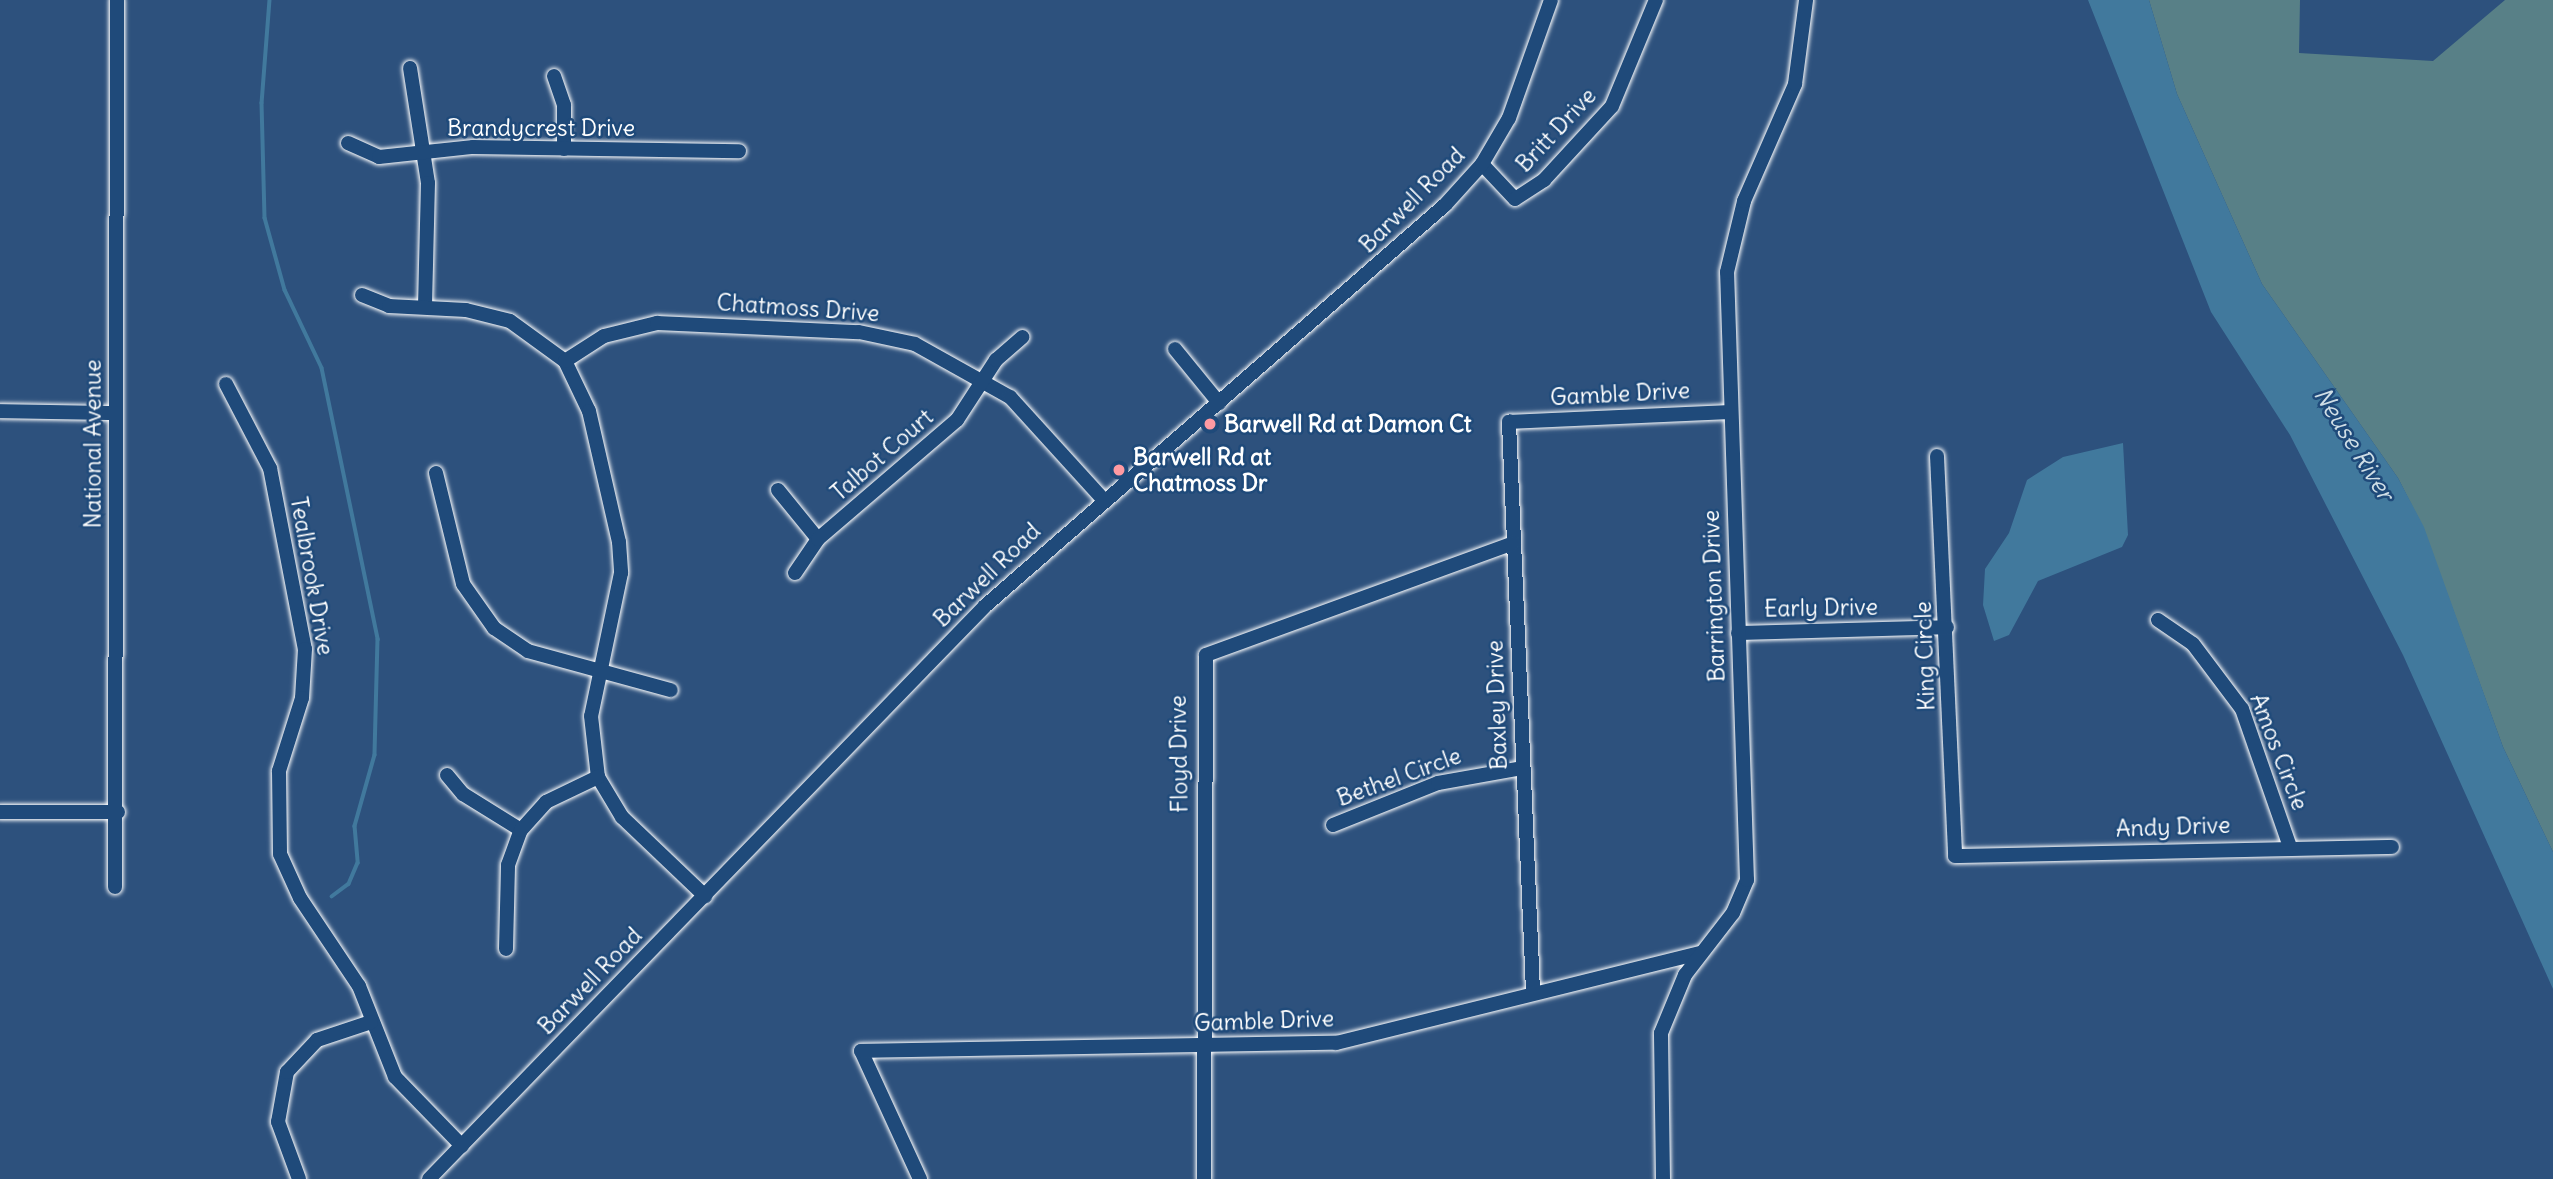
<!DOCTYPE html>
<style>
body{margin:0}
#map{position:relative;width:2553px;height:1179px;overflow:hidden;background:#2d517d;font-family:Delius,sans-serif}
div>[style]{position:absolute}
.green>*{inset:0;background:#588087}
.water>*{inset:0;background:#41799d}
.stream>*{height:3.5px;margin:-1.75px;padding:0 1.75px;transform-origin:1.75px;border-radius:1.75px;background:#41799d}
.roads{filter:drop-shadow(0 0 2px #fff) drop-shadow(0 0 2px #fff)}
.minor>*{height:14px;margin:-7px;padding:0 7px;transform-origin:7px;border-radius:7px;background:#1f4a7a}
.dots>*{width:19px;height:19px;translate:-50% -50%;box-sizing:border-box;border:4px solid #1f4a7a;border-radius:50%}
span{translate:-50% -50%;white-space:nowrap;text-align:center;line-height:1.15;-webkit-text-stroke:5px #1f4a7a;paint-order:stroke}
.street-label{font-size:23px;color:#fff}
.poi-label{font-size:23px;color:#fff;font-weight:700}
.left{translate:0 -50%;text-align:left}
.water-label{font-size:24px;color:#d0dee6;font-style:italic}
</style>
<div id="map">
<div class="green">
<div style="clip-path:polygon(2149px 0,2300px 0,2299px 53px,2433px 61px,2505px 0,2553px 0,2553px 852px,2503px 747px,2423px 527px,2398px 478px,2262px 284px,2177px 94px)"></div>
</div>
<div class="water">
<div style="clip-path:polygon(2088px 0,2149px 0,2177px 94px,2262px 284px,2398px 478px,2424px 527px,2503px 747px,2553px 852px,2553px 989px,2403px 655px,2290px 435px,2211px 312px)"></div>
<div style="clip-path:polygon(2123px 443px,2128px 535px,2122px 547px,2038px 581px,2009px 635px,1994px 641px,1983px 605px,1985px 569px,2009px 533px,2027px 480px,2063px 457px)"></div>
</div>
<div class="stream">
<div style="left:270px;top:0;width:103px;rotate:94.4deg"></div>
<div style="left:262px;top:103px;width:115px;rotate:88.5deg"></div>
<div style="left:265px;top:218px;width:75px;rotate:74.5deg"></div>
<div style="left:285px;top:290px;width:86px;rotate:64.6deg"></div>
<div style="left:322px;top:368px;width:277px;rotate:78.3deg"></div>
<div style="left:378px;top:639px;width:116px;rotate:91.5deg"></div>
<div style="left:375px;top:755px;width:74px;rotate:105.7deg"></div>
<div style="left:355px;top:826px;width:37px;rotate:85deg"></div>
<div style="left:358px;top:863px;width:23px;rotate:113deg"></div>
<div style="left:349px;top:884px;width:21px;rotate:143deg"></div>
</div>
<div class="roads">
<div class="minor">
<div style="left:410px;top:68px;width:116px;rotate:81.1deg"></div>
<div style="left:428px;top:183px;width:124px;rotate:91.4deg"></div>
<div style="left:554px;top:76px;width:31px;rotate:71deg"></div>
<div style="left:564px;top:105px;width:44px;rotate:90deg"></div>
<div style="left:348px;top:143px;width:34px;rotate:24deg"></div>
<div style="left:379px;top:157px;width:95px;rotate:-6.1deg"></div>
<div style="left:473px;top:147px;width:266px;rotate:0.9deg"></div>
<div style="left:1482px;top:164px;width:48px;rotate:46.7deg"></div>
<div style="left:1515px;top:199px;width:35px;rotate:-33deg"></div>
<div style="left:1544px;top:180px;width:100px;rotate:-47.4deg"></div>
<div style="left:1612px;top:106px;width:115px;rotate:-67.5deg"></div>
<div style="left:362px;top:295px;width:29px;rotate:22deg"></div>
<div style="left:389px;top:306px;width:77px;rotate:3deg"></div>
<div style="left:466px;top:310px;width:45px;rotate:14deg"></div>
<div style="left:510px;top:321px;width:68px;rotate:36deg"></div>
<div style="left:565px;top:361px;width:55px;rotate:64.4deg"></div>
<div style="left:589px;top:411px;width:134px;rotate:77.1deg"></div>
<div style="left:619px;top:542px;width:31px;rotate:86deg"></div>
<div style="left:621px;top:573px;width:146px;rotate:101.8deg"></div>
<div style="left:591px;top:716px;width:61px;rotate:83.5deg"></div>
<div style="left:598px;top:777px;width:47px;rotate:59deg"></div>
<div style="left:622px;top:817px;width:115px;rotate:43.6deg"></div>
<div style="left:1175px;top:349px;width:70px;rotate:50.8deg"></div>
<div style="left:565px;top:361px;width:46px;rotate:-32.7deg"></div>
<div style="left:604px;top:336px;width:55px;rotate:-13.8deg"></div>
<div style="left:657px;top:323px;width:202px;rotate:2.6deg"></div>
<div style="left:859px;top:332px;width:57px;rotate:12.1deg"></div>
<div style="left:915px;top:344px;width:109px;rotate:29.2deg"></div>
<div style="left:1010px;top:397px;width:137px;rotate:47.7deg"></div>
<div style="left:226px;top:384px;width:95px;rotate:62.4deg"></div>
<div style="left:270px;top:468px;width:184px;rotate:79.1deg"></div>
<div style="left:305px;top:649px;width:49px;rotate:93.5deg"></div>
<div style="left:302px;top:698px;width:77px;rotate:107.5deg"></div>
<div style="left:279px;top:771px;width:83px;rotate:89.3deg"></div>
<div style="left:280px;top:854px;width:48px;rotate:65.6deg"></div>
<div style="left:300px;top:898px;width:106px;rotate:56.2deg"></div>
<div style="left:359px;top:986px;width:98px;rotate:68.4deg"></div>
<div style="left:395px;top:1077px;width:96px;rotate:45.8deg"></div>
<div style="left:0;top:411px;width:115px;rotate:1deg"></div>
<div style="left:1937px;top:456px;width:400px;rotate:87.4deg"></div>
<div style="left:1955px;top:856px;width:437px;rotate:-1.2deg"></div>
<div style="left:436px;top:473px;width:114px;rotate:76.3deg"></div>
<div style="left:463px;top:584px;width:54px;rotate:54.8deg"></div>
<div style="left:494px;top:628px;width:41px;rotate:34.1deg"></div>
<div style="left:528px;top:651px;width:148px;rotate:15.3deg"></div>
<div style="left:778px;top:490px;width:63px;rotate:50.8deg"></div>
<div style="left:795px;top:573px;width:41px;rotate:-55.9deg"></div>
<div style="left:818px;top:539px;width:183px;rotate:-40.6deg"></div>
<div style="left:957px;top:420px;width:72px;rotate:-57deg"></div>
<div style="left:996px;top:360px;width:35px;rotate:-41deg"></div>
<div style="left:2158px;top:620px;width:42px;rotate:34.4deg"></div>
<div style="left:2193px;top:644px;width:81px;rotate:53deg"></div>
<div style="left:2242px;top:709px;width:146px;rotate:70.8deg"></div>
<div style="left:1738px;top:633px;width:209px;rotate:-1.6deg"></div>
<div style="left:447px;top:775px;width:25px;rotate:50deg"></div>
<div style="left:463px;top:794px;width:68px;rotate:31.8deg"></div>
<div style="left:0;top:812px;width:118px"></div>
<div style="left:1333px;top:825px;width:113px;rotate:-21.8deg"></div>
<div style="left:1438px;top:783px;width:85px;rotate:-10.1deg"></div>
<div style="left:115px;top:887px;width:887px;rotate:-89.87deg"></div>
<div style="left:506px;top:949px;width:84px;rotate:-88.6deg"></div>
<div style="left:508px;top:865px;width:37px;rotate:-70deg"></div>
<div style="left:521px;top:830px;width:38px;rotate:-48deg"></div>
<div style="left:546px;top:802px;width:58px;rotate:-25.7deg"></div>
<div style="left:1533px;top:991px;width:570px;rotate:-92.42deg"></div>
<div style="left:1509px;top:422px;width:220px;rotate:-2.6deg"></div>
<div style="left:299px;top:1179px;width:61px;rotate:-110.2deg"></div>
<div style="left:278px;top:1122px;width:51px;rotate:-79.8deg"></div>
<div style="left:287px;top:1072px;width:44px;rotate:-46.8deg"></div>
<div style="left:317px;top:1040px;width:57px;rotate:-18.4deg"></div>
<div style="left:429px;top:1179px;width:798px;rotate:-45.86deg"></div>
<div style="left:985px;top:606px;width:610px;rotate:-41.08deg"></div>
<div style="left:1445px;top:205px;width:55px;rotate:-47.9deg"></div>
<div style="left:1482px;top:164px;width:53px;rotate:-59.6deg"></div>
<div style="left:1509px;top:118px;width:125px;rotate:-70.4deg"></div>
<div style="left:920px;top:1179px;width:141px;rotate:-114.7deg"></div>
<div style="left:861px;top:1051px;width:475px;rotate:-1deg"></div>
<div style="left:1336px;top:1043px;width:376px;rotate:-13.9deg"></div>
<div style="left:1204px;top:1179px;width:524px;rotate:-89.78deg"></div>
<div style="left:1206px;top:655px;width:327px;rotate:-20deg"></div>
<div style="left:1663px;top:1179px;width:146px;rotate:-90.8deg"></div>
<div style="left:1661px;top:1033px;width:63px;rotate:-67.5deg"></div>
<div style="left:1685px;top:975px;width:78px;rotate:-52.3deg"></div>
<div style="left:1733px;top:913px;width:36px;rotate:-67deg"></div>
<div style="left:1747px;top:880px;width:608px;rotate:-91.88deg"></div>
<div style="left:1727px;top:272px;width:73px;rotate:-76.5deg"></div>
<div style="left:1744px;top:201px;width:128px;rotate:-66.4deg"></div>
<div style="left:1795px;top:84px;width:85px;rotate:-82.5deg"></div>
</div>
</div>
<div class="dots">
<div style="left:1210px;top:424px;background:#ff9aa2"></div>
<div style="left:1119px;top:470px;background:#ff9aa2"></div>
</div>
<div class="street-label">
<span style="left:541px;top:128px">Brandycrest Drive</span>
<span style="left:1556px;top:130px;rotate:-47deg">Britt Drive</span>
<span style="left:1412px;top:200px;rotate:-45deg">Barwell Road</span>
<span style="left:798px;top:308px;rotate:4deg">Chatmoss Drive</span>
<span style="left:1620px;top:394px;rotate:-3deg">Gamble Drive</span>
<span style="left:93px;top:444px;rotate:-90deg">National Avenue</span>
<span style="left:882px;top:455px;rotate:-41deg">Talbot Court</span>
<span style="left:987px;top:575px;rotate:-44deg">Barwell Road</span>
<span style="left:312px;top:576px;rotate:80deg">Tealbrook Drive</span>
<span style="left:1714px;top:596px;rotate:-92deg">Barrington Drive</span>
<span style="left:1821px;top:608px;rotate:-1deg">Early Drive</span>
<span style="left:1925px;top:656px;rotate:-92deg">King Circle</span>
<span style="left:1497px;top:705px;rotate:-92deg">Baxley Drive</span>
<span style="left:2279px;top:752px;rotate:69deg">Amos Circle</span>
<span style="left:1179px;top:754px;rotate:-91deg">Floyd Drive</span>
<span style="left:1399px;top:777px;rotate:-20deg">Bethel Circle</span>
<span style="left:2173px;top:827px;rotate:-2deg">Andy Drive</span>
<span style="left:590px;top:981px;rotate:-46deg">Barwell Road</span>
<span style="left:1264px;top:1021px;rotate:-2deg">Gamble Drive</span>
</div>
<div class="poi-label">
<span class="left" style="left:1224px;top:424px">Barwell Rd at Damon Ct</span>
<span class="left" style="left:1133px;top:470px">Barwell Rd at<br>Chatmoss Dr</span>
</div>
<div class="water-label">
<span style="left:2354px;top:444px;rotate:58deg">Neuse River</span>
</div>
</div>
